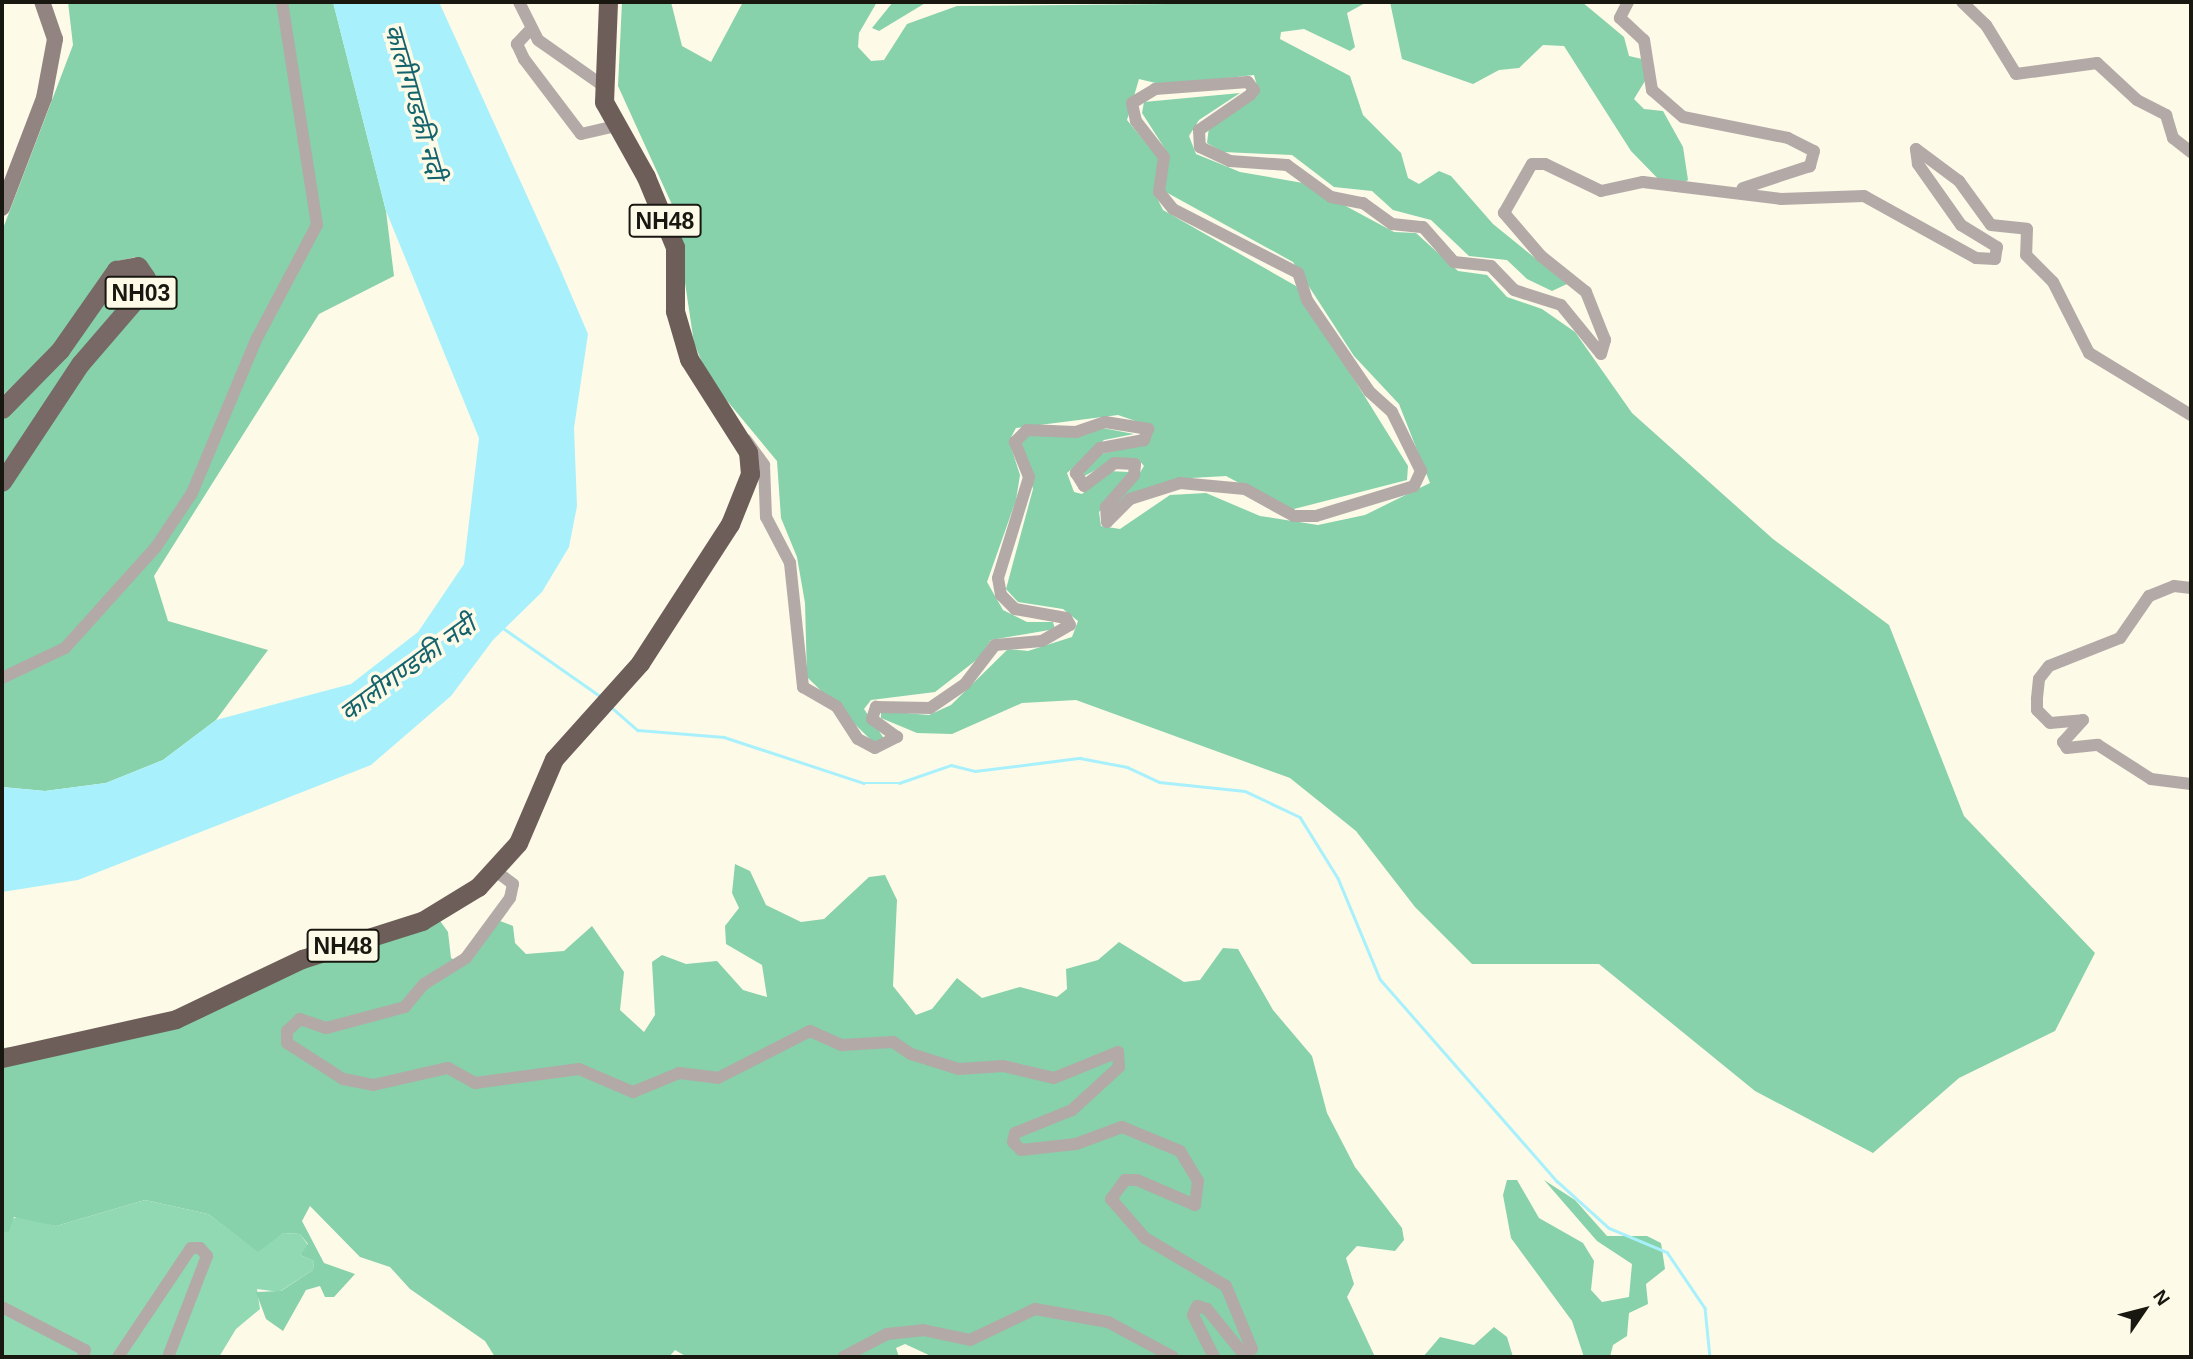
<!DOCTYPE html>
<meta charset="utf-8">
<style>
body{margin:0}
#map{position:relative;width:2193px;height:1359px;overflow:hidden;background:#fdfae8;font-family:Arial,"Noto Sans Devanagari",sans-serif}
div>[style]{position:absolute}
.green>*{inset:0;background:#90d9b3}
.forest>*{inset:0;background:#87d1ab}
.water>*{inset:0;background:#a8f1fc}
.stream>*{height:2.5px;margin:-1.25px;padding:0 1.25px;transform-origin:1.25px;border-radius:1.25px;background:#a8f1fc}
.minor>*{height:12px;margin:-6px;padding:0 6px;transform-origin:6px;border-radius:6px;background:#b3aaa8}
.secondary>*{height:16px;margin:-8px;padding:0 8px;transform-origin:8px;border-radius:8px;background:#918481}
.primary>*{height:19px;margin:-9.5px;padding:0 9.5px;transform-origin:9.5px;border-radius:9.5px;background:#786966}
.trunk>*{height:19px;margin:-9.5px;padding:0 9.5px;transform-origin:9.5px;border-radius:9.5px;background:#6e5e5a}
span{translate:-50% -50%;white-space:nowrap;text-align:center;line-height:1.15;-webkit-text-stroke:7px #fdfae8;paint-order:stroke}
.shield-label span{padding:2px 5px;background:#fdfae8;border:2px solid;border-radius:5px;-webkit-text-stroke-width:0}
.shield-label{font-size:23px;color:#181710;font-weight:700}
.water-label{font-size:26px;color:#13636d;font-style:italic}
.frame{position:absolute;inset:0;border:4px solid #181710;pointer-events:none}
.north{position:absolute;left:2109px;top:1275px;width:70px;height:70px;-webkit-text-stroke:5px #fdfae8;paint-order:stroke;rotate:55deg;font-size:19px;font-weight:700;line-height:28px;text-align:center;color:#181710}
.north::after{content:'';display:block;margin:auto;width:24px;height:32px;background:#181710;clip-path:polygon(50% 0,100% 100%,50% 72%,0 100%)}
</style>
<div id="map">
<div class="green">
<div style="clip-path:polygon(145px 1200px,208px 1214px,256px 1250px,283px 1233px,300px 1234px,308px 1245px,300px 1255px,314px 1261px,313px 1270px,279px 1292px,257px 1289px,260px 1309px,236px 1329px,219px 1357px,2px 1357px,2px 1233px,10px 1220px,19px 1216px,56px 1226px)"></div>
</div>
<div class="forest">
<div style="clip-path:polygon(68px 2px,333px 2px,386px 211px,394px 276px,319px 314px,154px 576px,168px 621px,268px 650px,216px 720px,163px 760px,106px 783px,45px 791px,2px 787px,2px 492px,150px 270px,136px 257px,113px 262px,56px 345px,2px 396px,2px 231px,73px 45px)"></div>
<div style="clip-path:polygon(622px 2px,671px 2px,682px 46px,711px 62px,743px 2px,877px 2px,859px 33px,858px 47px,871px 61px,884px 60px,907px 24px,957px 6px,1367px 2px,1347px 13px,1355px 47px,1350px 51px,1304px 29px,1281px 32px,1280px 39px,1350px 76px,1363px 115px,1401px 153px,1408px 178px,1419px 184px,1439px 171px,1451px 176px,1493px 224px,1567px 284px,1552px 291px,1527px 279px,1507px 260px,1469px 256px,1431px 220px,1393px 210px,1372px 191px,1334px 187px,1292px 155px,1223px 152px,1207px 143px,1209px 127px,1259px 93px,1254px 75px,1164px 85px,1139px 79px,1127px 120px,1160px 160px,1154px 192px,1163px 210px,1296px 286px,1408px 466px,1407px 480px,1290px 510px,1226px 476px,1174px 479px,1109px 512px,1138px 476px,1144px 466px,1138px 459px,1114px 460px,1079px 479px,1098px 455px,1136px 445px,1150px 426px,1118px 415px,1016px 428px,1009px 441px,1020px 475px,1016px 500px,987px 582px,1003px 610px,1027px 622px,1053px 622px,1055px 629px,991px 640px,979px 658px,935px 692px,871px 700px,864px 709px,885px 740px,874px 743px,807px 677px,805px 603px,797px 557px,781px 518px,777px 461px,709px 379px,694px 343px,674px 209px,618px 86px)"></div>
<div style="clip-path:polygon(893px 2px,927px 2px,879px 31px,872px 28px)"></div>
<div style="clip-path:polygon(1390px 2px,1582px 2px,1624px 37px,1629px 56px,1642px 59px,1648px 76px,1634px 99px,1644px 109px,1663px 111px,1683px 147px,1688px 180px,1670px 191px,1631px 151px,1564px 46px,1543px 45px,1519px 68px,1499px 70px,1473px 84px,1402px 59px)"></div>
<div style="clip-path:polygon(1240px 93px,1199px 120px,1189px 136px,1196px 154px,1240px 172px,1303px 183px,1394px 232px,1416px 233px,1458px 271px,1487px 275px,1507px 297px,1542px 309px,1575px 332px,1632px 413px,1773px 539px,1889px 625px,1964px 816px,2095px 953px,2055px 1031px,1959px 1078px,1873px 1153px,1755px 1091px,1599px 964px,1472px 964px,1415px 907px,1356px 831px,1290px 778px,1076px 700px,1022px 703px,952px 734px,917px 733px,881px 718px,881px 711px,929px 715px,951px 705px,1008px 649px,1028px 651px,1072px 637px,1078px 621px,1063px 609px,1018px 602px,1006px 589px,1033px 489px,1021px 441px,1027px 436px,1097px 427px,1134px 434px,1104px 440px,1067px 473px,1074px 492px,1082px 494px,1108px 471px,1129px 472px,1099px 512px,1101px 526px,1120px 529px,1170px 495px,1206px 493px,1260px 516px,1318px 525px,1365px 515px,1430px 483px,1399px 404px,1354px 356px,1293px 262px,1164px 191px,1169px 155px,1142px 113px,1144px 102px)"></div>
<div style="clip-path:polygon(124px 269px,142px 279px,2px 472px,2px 417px)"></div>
<div style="clip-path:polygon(735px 864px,750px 871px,766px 905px,801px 922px,824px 919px,869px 877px,885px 875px,897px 900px,893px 986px,916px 1015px,932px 1009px,957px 978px,982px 998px,1020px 987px,1057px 997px,1067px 989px,1066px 969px,1098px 960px,1119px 942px,1184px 982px,1200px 980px,1223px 948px,1238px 949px,1273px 1010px,1312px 1056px,1327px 1113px,1355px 1167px,1402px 1228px,1404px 1240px,1395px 1251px,1357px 1246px,1346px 1258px,1354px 1284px,1347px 1297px,1375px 1357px,933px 1357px,905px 1344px,896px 1348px,899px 1357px,687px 1357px,675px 1350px,669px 1357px,495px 1357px,485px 1341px,410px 1289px,390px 1267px,360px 1257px,310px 1206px,302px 1221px,324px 1263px,355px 1274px,334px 1297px,325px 1297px,320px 1286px,306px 1290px,283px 1331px,266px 1319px,256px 1292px,281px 1291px,313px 1270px,314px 1261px,300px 1255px,308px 1244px,300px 1234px,283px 1233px,258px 1252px,208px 1214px,145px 1200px,56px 1226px,14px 1217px,9px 1231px,2px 1233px,2px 1048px,157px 1033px,286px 970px,438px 918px,448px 932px,451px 958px,465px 965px,500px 921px,513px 926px,515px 943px,526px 954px,564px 951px,592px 926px,624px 972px,620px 1010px,644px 1032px,655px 1015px,652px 962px,662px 955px,686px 964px,717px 961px,743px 990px,767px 997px,762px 965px,726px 944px,725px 926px,739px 908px,732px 893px)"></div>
<div style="clip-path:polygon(1507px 1180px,1517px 1180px,1539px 1218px,1583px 1243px,1594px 1261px,1591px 1290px,1602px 1302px,1629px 1297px,1632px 1264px,1597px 1241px,1544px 1180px,1575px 1200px,1607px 1236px,1647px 1236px,1661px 1243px,1665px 1269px,1646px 1284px,1648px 1304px,1629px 1313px,1627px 1336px,1613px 1345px,1610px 1357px,1584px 1357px,1572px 1321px,1511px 1238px,1503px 1195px)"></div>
<div style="clip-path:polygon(1494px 1327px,1507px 1337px,1513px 1357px,1423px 1357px,1440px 1337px,1474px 1345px)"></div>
</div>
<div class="water">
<div style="clip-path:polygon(333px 2px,439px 2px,558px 264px,588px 334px,574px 428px,577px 506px,569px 547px,542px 592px,493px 640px,451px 696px,371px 765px,78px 880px,2px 892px,2px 787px,45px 791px,106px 783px,163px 760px,216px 720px,351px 684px,418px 632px,464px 564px,479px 438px,386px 211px)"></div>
</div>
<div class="stream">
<div style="left:503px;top:628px;width:118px;rotate:35deg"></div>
<div style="left:610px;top:706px;width:37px;rotate:41deg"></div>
<div style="left:638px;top:730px;width:86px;rotate:4.7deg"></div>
<div style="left:724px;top:737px;width:147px;rotate:18.2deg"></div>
<div style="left:864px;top:783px;width:35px"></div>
<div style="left:899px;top:783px;width:55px;rotate:-19.1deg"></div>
<div style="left:951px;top:765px;width:25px;rotate:14deg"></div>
<div style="left:975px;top:771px;width:106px;rotate:-7.1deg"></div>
<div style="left:1080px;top:758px;width:48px;rotate:10.8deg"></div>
<div style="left:1127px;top:767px;width:35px;rotate:25deg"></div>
<div style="left:1159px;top:782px;width:86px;rotate:6deg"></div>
<div style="left:1245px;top:791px;width:61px;rotate:25.3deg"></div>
<div style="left:1300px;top:817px;width:72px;rotate:58.1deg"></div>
<div style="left:1338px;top:878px;width:109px;rotate:67.4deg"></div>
<div style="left:1380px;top:979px;width:269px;rotate:48.8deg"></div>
<div style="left:1557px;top:1181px;width:70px;rotate:42.1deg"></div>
<div style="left:1609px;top:1228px;width:63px;rotate:22.5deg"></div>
<div style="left:1667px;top:1252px;width:68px;rotate:55.8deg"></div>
<div style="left:1705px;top:1308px;width:49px;rotate:84.2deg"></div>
</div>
<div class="minor">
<div style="left:519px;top:2px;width:42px;rotate:63.4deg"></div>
<div style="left:538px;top:40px;width:78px;rotate:35.1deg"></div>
<div style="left:1628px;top:2px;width:18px;rotate:117deg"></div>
<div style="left:1620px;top:18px;width:33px;rotate:43deg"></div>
<div style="left:1644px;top:40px;width:51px;rotate:80.9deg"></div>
<div style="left:1652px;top:90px;width:41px;rotate:41.1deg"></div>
<div style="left:1683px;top:117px;width:107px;rotate:11.3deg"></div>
<div style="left:1788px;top:138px;width:29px;rotate:27deg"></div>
<div style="left:1814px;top:151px;width:16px;rotate:105deg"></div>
<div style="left:1810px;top:166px;width:71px;rotate:161.8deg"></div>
<div style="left:1962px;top:2px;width:33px;rotate:44deg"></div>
<div style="left:1986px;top:25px;width:57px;rotate:58.5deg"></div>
<div style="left:2016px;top:74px;width:82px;rotate:-7.7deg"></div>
<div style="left:2097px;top:63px;width:54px;rotate:42.8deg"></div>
<div style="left:2137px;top:100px;width:33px;rotate:27deg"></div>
<div style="left:2166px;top:115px;width:24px;rotate:73deg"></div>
<div style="left:2173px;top:138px;width:23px;rotate:38deg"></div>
<div style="left:529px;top:31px;width:18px;rotate:133deg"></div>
<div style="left:517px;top:44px;width:17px;rotate:65deg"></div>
<div style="left:524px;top:59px;width:94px;rotate:52.8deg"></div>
<div style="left:581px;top:134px;width:35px;rotate:-13deg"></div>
<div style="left:746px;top:440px;width:31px;rotate:54deg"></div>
<div style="left:764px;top:465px;width:52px;rotate:87.8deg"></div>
<div style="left:766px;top:517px;width:52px;rotate:62.4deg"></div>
<div style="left:790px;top:563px;width:125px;rotate:84deg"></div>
<div style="left:803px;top:687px;width:39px;rotate:30deg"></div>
<div style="left:837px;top:707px;width:38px;rotate:57deg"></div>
<div style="left:858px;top:739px;width:19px;rotate:28deg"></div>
<div style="left:875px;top:748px;width:25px;rotate:-27deg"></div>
<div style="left:897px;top:737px;width:31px;rotate:-144deg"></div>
<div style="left:872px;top:719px;width:13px;rotate:-72deg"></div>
<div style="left:876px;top:707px;width:54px;rotate:1.1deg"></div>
<div style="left:930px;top:708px;width:42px;rotate:-34.4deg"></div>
<div style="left:965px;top:684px;width:49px;rotate:-52.4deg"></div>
<div style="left:995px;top:645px;width:47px;rotate:-4.9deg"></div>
<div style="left:1042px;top:641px;width:32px;rotate:-30deg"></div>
<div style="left:1070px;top:625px;width:8px;rotate:-120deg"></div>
<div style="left:1066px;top:618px;width:52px;rotate:-170deg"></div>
<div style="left:1015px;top:609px;width:20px;rotate:-135deg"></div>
<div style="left:1001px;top:595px;width:17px;rotate:-100deg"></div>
<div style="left:998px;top:578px;width:106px;rotate:-72.9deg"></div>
<div style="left:1029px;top:477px;width:38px;rotate:-112deg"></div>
<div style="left:1015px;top:442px;width:17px;rotate:-45deg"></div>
<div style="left:1027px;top:430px;width:49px;rotate:2.3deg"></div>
<div style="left:1076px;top:432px;width:31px;rotate:-19deg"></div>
<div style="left:1105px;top:422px;width:44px;rotate:9.2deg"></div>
<div style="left:1148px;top:429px;width:12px;rotate:110deg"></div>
<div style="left:1144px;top:440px;width:45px;rotate:169.7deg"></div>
<div style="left:1100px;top:448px;width:35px;rotate:134deg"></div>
<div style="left:1076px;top:473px;width:15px;rotate:58deg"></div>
<div style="left:1084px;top:486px;width:38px;rotate:-37deg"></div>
<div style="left:1114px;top:463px;width:21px;rotate:3deg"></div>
<div style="left:1135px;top:464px;width:11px;rotate:95deg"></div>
<div style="left:1134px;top:475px;width:43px;rotate:131.2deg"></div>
<div style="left:1106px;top:507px;width:15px;rotate:86deg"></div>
<div style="left:1107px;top:522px;width:33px;rotate:-45deg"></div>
<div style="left:1130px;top:499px;width:52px;rotate:-17.7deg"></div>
<div style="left:1180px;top:483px;width:65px;rotate:5.3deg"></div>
<div style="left:1245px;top:489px;width:56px;rotate:28.9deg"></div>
<div style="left:1294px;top:516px;width:22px"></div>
<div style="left:1316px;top:516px;width:102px;rotate:-17deg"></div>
<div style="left:1414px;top:486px;width:17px;rotate:-65deg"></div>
<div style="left:1421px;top:471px;width:66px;rotate:-116.2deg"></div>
<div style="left:1392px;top:412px;width:31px;rotate:-138deg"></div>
<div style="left:1369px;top:391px;width:110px;rotate:-124.3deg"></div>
<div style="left:1307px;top:300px;width:28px;rotate:-108deg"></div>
<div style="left:1298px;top:273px;width:140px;rotate:-152.9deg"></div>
<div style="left:1173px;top:209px;width:22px;rotate:-129deg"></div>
<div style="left:1159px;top:192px;width:35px;rotate:-82deg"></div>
<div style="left:1164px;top:157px;width:46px;rotate:-127.9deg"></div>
<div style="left:1136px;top:121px;width:18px;rotate:-103deg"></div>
<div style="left:1132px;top:103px;width:27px;rotate:-31deg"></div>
<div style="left:1155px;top:89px;width:93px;rotate:-4.3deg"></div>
<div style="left:1248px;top:82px;width:10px;rotate:53deg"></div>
<div style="left:1254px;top:90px;width:6px;rotate:129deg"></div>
<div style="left:1250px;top:95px;width:62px;rotate:145.5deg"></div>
<div style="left:1199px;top:130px;width:17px;rotate:87deg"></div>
<div style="left:1200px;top:147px;width:33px;rotate:25deg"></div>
<div style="left:1230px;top:161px;width:57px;rotate:4deg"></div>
<div style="left:1287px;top:165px;width:54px;rotate:36deg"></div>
<div style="left:1331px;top:197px;width:33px;rotate:11deg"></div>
<div style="left:1363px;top:203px;width:36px;rotate:36deg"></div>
<div style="left:1392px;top:224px;width:31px;rotate:6deg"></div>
<div style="left:1423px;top:227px;width:47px;rotate:48.5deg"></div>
<div style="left:1454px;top:262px;width:37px;rotate:6deg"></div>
<div style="left:1491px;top:266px;width:33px;rotate:46deg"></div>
<div style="left:1514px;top:290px;width:49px;rotate:17.7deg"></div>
<div style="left:1561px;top:305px;width:63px;rotate:50.8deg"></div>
<div style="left:1601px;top:354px;width:15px;rotate:-74deg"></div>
<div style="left:1605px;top:340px;width:52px;rotate:-111.6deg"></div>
<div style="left:1586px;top:292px;width:58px;rotate:-141.3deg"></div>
<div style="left:1541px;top:256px;width:57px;rotate:-130.7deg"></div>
<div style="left:1504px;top:213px;width:56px;rotate:-60.3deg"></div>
<div style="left:1532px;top:164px;width:13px"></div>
<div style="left:1545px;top:164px;width:62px;rotate:25.7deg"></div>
<div style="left:1601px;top:191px;width:43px;rotate:-12.1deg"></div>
<div style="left:1643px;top:182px;width:139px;rotate:7deg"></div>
<div style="left:1781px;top:199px;width:83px;rotate:-2.1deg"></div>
<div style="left:1864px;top:196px;width:128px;rotate:29deg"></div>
<div style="left:1976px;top:258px;width:19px;rotate:3deg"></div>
<div style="left:1995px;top:259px;width:12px;rotate:-81deg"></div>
<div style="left:1997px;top:247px;width:42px;rotate:-148.6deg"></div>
<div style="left:1961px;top:225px;width:75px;rotate:-125.2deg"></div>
<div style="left:1918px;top:164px;width:15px;rotate:-98deg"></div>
<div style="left:1916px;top:149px;width:54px;rotate:36.7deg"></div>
<div style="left:1959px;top:181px;width:54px;rotate:54deg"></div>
<div style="left:1991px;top:225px;width:36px;rotate:6deg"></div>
<div style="left:2027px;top:229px;width:26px;rotate:92deg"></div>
<div style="left:2026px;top:255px;width:38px;rotate:45deg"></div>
<div style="left:2053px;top:282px;width:80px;rotate:63.1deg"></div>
<div style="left:2089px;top:353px;width:119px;rotate:31.3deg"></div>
<div style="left:2191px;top:588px;width:17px;rotate:-173deg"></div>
<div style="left:2174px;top:586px;width:27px;rotate:158deg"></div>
<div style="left:2149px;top:596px;width:51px;rotate:124.6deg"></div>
<div style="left:2120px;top:638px;width:76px;rotate:158.5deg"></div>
<div style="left:2049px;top:666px;width:16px;rotate:128deg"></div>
<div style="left:2039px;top:679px;width:20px;rotate:96deg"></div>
<div style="left:2037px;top:699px;width:11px;rotate:90deg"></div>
<div style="left:2037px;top:710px;width:18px;rotate:45deg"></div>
<div style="left:2050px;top:723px;width:33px;rotate:-5deg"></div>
<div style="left:2083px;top:720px;width:30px;rotate:132deg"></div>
<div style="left:2063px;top:742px;width:7px;rotate:56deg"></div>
<div style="left:2067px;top:748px;width:31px;rotate:-6deg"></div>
<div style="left:2098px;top:745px;width:63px;rotate:32.7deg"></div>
<div style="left:2151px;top:779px;width:40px;rotate:7.1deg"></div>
<div style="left:2px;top:678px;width:70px;rotate:-25.5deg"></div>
<div style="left:65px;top:648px;width:136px;rotate:-48deg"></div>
<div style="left:156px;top:547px;width:65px;rotate:-56.3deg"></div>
<div style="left:192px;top:493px;width:166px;rotate:-67.3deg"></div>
<div style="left:256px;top:340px;width:130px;rotate:-62.1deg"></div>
<div style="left:317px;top:225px;width:226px;rotate:-98.9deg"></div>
<div style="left:497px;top:872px;width:20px;rotate:37deg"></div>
<div style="left:513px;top:884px;width:14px;rotate:102deg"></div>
<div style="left:510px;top:898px;width:74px;rotate:126.3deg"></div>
<div style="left:466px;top:958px;width:49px;rotate:148.2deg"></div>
<div style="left:424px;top:984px;width:30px;rotate:130deg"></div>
<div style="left:405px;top:1007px;width:82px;rotate:165.1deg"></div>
<div style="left:326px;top:1028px;width:28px;rotate:-161deg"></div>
<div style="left:300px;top:1019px;width:18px;rotate:137deg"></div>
<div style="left:287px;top:1031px;width:12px;rotate:90deg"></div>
<div style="left:287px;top:1043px;width:67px;rotate:32.7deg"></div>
<div style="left:343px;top:1079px;width:31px;rotate:11deg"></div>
<div style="left:373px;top:1085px;width:77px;rotate:-12.8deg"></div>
<div style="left:448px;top:1068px;width:31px;rotate:29deg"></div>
<div style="left:475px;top:1083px;width:105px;rotate:-7.7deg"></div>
<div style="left:579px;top:1069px;width:59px;rotate:23.1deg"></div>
<div style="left:633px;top:1092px;width:50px;rotate:-22.4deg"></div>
<div style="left:679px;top:1073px;width:39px;rotate:7deg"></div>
<div style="left:718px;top:1078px;width:103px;rotate:-27.1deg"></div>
<div style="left:810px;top:1031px;width:35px;rotate:24deg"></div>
<div style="left:842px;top:1045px;width:51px;rotate:-3.4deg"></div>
<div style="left:893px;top:1042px;width:22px;rotate:34deg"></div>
<div style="left:911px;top:1054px;width:50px;rotate:17.4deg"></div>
<div style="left:959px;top:1069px;width:44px;rotate:-3.9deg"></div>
<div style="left:1003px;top:1066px;width:52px;rotate:13.2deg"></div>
<div style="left:1054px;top:1078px;width:69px;rotate:-22.1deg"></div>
<div style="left:1118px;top:1052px;width:15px;rotate:86deg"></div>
<div style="left:1119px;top:1067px;width:64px;rotate:137.5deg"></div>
<div style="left:1072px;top:1110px;width:61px;rotate:158deg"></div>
<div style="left:1015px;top:1133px;width:9px;rotate:103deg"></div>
<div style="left:1013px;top:1142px;width:11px;rotate:45deg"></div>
<div style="left:1021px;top:1150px;width:55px;rotate:-6.2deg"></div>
<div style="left:1076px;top:1144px;width:49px;rotate:-20.3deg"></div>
<div style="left:1122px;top:1127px;width:63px;rotate:22.5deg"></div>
<div style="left:1180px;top:1151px;width:35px;rotate:59deg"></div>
<div style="left:1198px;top:1181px;width:24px;rotate:97deg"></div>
<div style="left:1195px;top:1205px;width:63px;rotate:-156.7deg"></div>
<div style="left:1137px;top:1180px;width:12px;rotate:180deg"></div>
<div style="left:1125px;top:1180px;width:24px;rotate:126deg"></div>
<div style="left:1111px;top:1199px;width:52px;rotate:48.9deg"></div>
<div style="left:1145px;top:1238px;width:94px;rotate:30.7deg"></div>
<div style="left:1226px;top:1286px;width:68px;rotate:67.6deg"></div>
<div style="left:1252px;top:1349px;width:11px;rotate:170deg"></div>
<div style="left:1241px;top:1351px;width:54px;rotate:-129deg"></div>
<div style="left:1207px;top:1309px;width:10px;rotate:-163deg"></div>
<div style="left:1197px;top:1306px;width:10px;rotate:114deg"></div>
<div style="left:1193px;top:1315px;width:47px;rotate:63.4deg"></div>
<div style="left:2px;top:1307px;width:93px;rotate:27.4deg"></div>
<div style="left:85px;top:1350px;width:7px;rotate:106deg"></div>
<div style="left:118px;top:1357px;width:131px;rotate:-56.2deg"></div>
<div style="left:191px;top:1248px;width:9px"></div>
<div style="left:200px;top:1248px;width:11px;rotate:49deg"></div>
<div style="left:207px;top:1256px;width:108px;rotate:111.1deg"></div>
<div style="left:843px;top:1357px;width:50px;rotate:-27.6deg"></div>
<div style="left:887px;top:1334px;width:36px;rotate:-6deg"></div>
<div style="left:923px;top:1330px;width:48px;rotate:12deg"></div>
<div style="left:970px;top:1340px;width:72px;rotate:-25.5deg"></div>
<div style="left:1035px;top:1309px;width:74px;rotate:10.1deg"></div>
<div style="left:1108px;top:1322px;width:74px;rotate:28.3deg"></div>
</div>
<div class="secondary">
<div style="left:2px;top:208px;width:118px;rotate:-69.1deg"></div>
<div style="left:44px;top:98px;width:60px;rotate:-79.4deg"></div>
<div style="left:55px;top:39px;width:39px;rotate:-109deg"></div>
</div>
<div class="primary">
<div style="left:2px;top:409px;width:83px;rotate:-45.5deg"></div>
<div style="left:60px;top:350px;width:98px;rotate:-55deg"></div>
<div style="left:116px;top:270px;width:22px;rotate:-10deg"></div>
<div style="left:138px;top:266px;width:14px;rotate:56deg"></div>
<div style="left:146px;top:278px;width:13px;rotate:103deg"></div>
<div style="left:143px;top:291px;width:96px;rotate:130.8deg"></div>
<div style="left:80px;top:364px;width:141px;rotate:123.5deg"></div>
</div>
<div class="trunk">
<div style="left:2px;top:1058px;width:178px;rotate:-12.6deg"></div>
<div style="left:176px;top:1019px;width:140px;rotate:-25.5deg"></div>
<div style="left:302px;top:959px;width:126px;rotate:-17.6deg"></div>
<div style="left:422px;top:921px;width:66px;rotate:-31.3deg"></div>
<div style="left:478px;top:887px;width:59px;rotate:-47.7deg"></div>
<div style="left:518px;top:843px;width:91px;rotate:-66.8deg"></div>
<div style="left:554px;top:759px;width:129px;rotate:-48.1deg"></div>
<div style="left:640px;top:663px;width:166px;rotate:-57.1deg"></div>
<div style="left:730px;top:524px;width:54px;rotate:-68.2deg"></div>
<div style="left:750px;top:474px;width:22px;rotate:-95deg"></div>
<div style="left:748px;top:452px;width:110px;rotate:-122.4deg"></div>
<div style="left:689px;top:359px;width:50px;rotate:-106.3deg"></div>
<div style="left:675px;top:311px;width:64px;rotate:-90deg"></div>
<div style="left:675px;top:247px;width:76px;rotate:-112.5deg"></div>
<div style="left:646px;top:177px;width:86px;rotate:-119.2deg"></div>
<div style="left:604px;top:102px;width:100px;rotate:-87.7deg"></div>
</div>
<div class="shield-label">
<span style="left:665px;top:221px">NH48</span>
<span style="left:141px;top:293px">NH03</span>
<span style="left:343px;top:946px">NH48</span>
</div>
<div class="water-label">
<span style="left:414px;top:102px;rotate:74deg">कालीगण्डकी नदी</span>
<span style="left:408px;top:669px;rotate:-36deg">कालीगण्डकी नदी</span>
</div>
<div class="frame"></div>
<div class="north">N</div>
</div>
